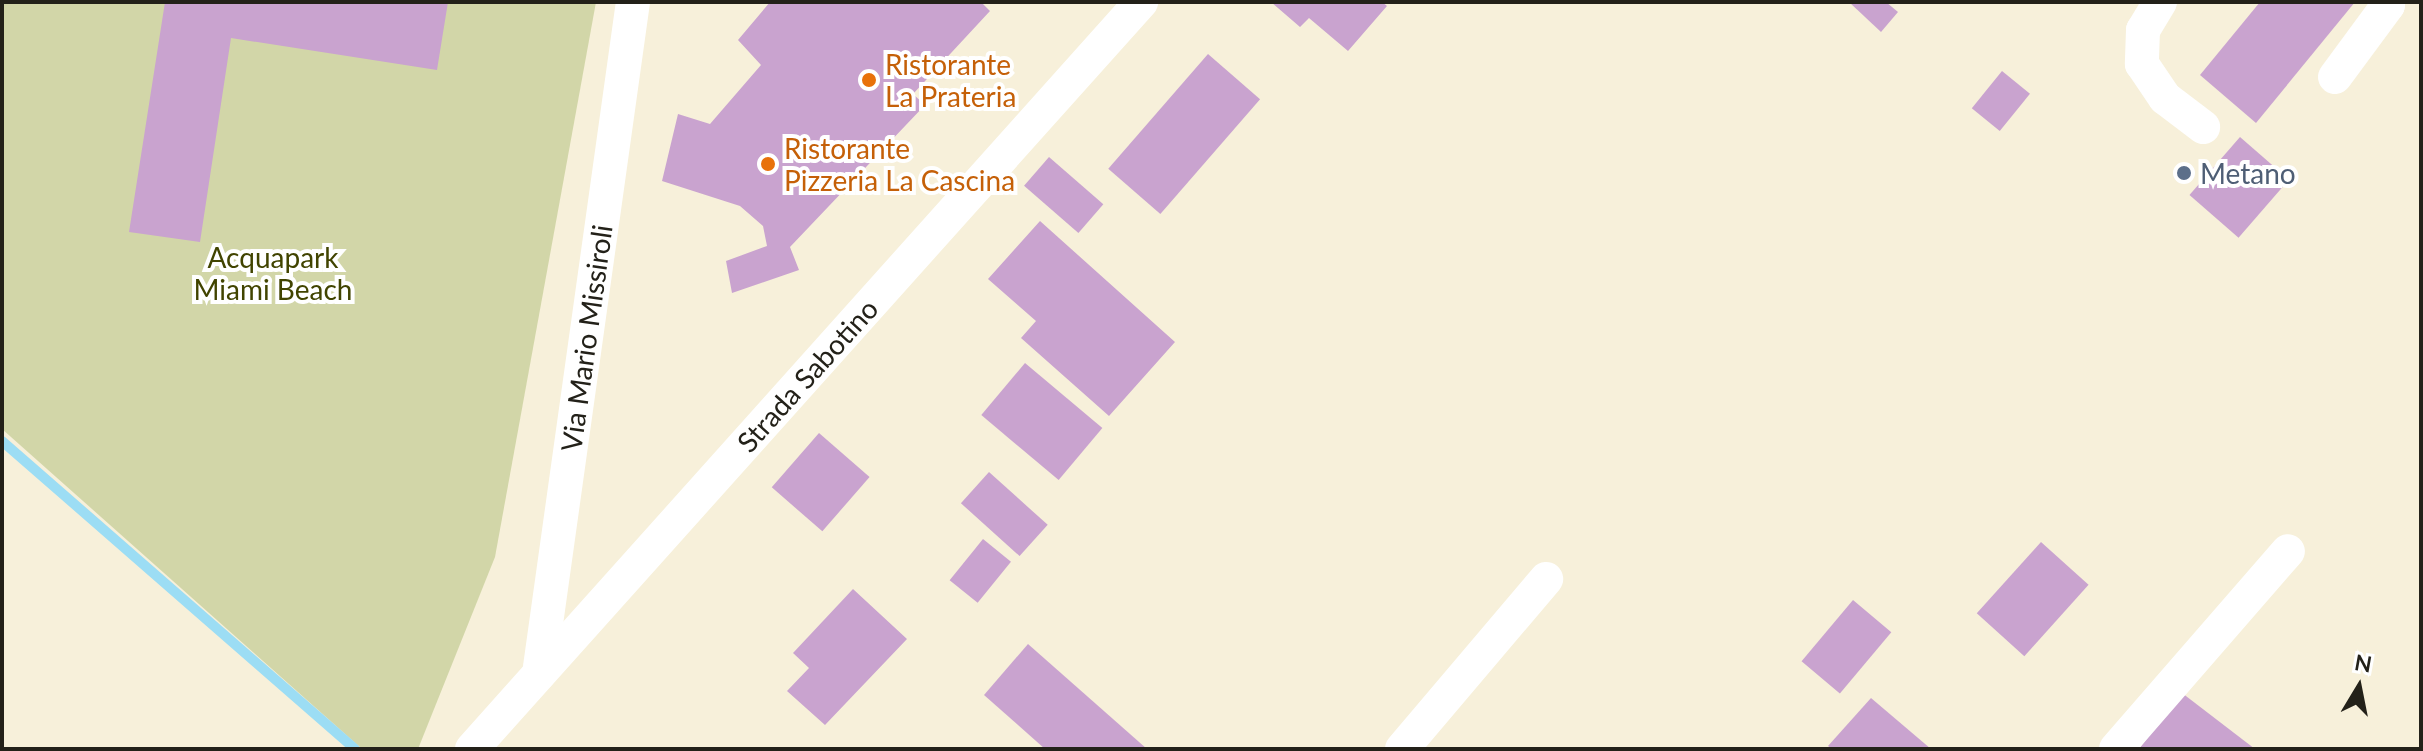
<!DOCTYPE html>
<style>
body{margin:0}
#map{position:relative;width:2423px;height:751px;overflow:hidden;background:#f7f0da;font-family:Lato,sans-serif}
div>[style]{position:absolute}
.green>*{inset:0;background:#d2d6a8}
.stream>*{height:10px;margin:-5px;padding:0 5px;transform-origin:5px;border-radius:5px;background:#9cddf4}
.building>*{inset:0;background:#c9a3cf;transform-origin:0 0}
.minor>*{height:34px;margin:-17px;padding:0 17px;transform-origin:17px;border-radius:17px;background:#fff}
.dots>*{width:22px;height:22px;translate:-50% -50%;box-sizing:border-box;border:4px solid #fff;border-radius:50%}
span{translate:-50% -50%;white-space:nowrap;text-align:center;line-height:1.15;-webkit-text-stroke:8px #fff;paint-order:stroke}
.food-label{font-size:28px;color:#c56008}
.left{translate:0 -50%;text-align:left}
.service-label{font-size:28px;color:#4e5e75}
.park-label{font-size:28px;color:#414400}
.street-label{font-size:28px;color:#232119}
.frame{position:absolute;inset:0;border:4px solid #232119;pointer-events:none}
.north{position:absolute;left:2319px;top:647px;width:80px;height:80px;-webkit-text-stroke:6px #fff;paint-order:stroke;rotate:10deg;font-size:22px;font-weight:700;line-height:32px;text-align:center;color:#232119}
.north::after{content:'';display:block;margin:auto;width:28px;height:36px;background:#232119;clip-path:polygon(50% 0,100% 100%,50% 72%,0 100%)}
</style>
<div id="map">
<div class="green">
<div style="clip-path:polygon(2px 2px,596px 2px,495px 557px,418px 749px,362px 749px,2px 429px)"></div>
</div>
<div class="stream">
<div style="left:2px;top:441px;width:468px;rotate:41.1deg"></div>
</div>
<div class="building">
<div style="clip-path:polygon(165px 2px,448px 2px,437px 70px,231px 38px,200px 242px,129px 232px)"></div>
<div style="clip-path:polygon(770px 2px,981px 2px,990px 11px,913px 94px,925px 105px,790px 247px,799px 270px,732px 293px,726px 261px,767px 246px,763px 226px,740px 206px,662px 181px,678px 114px,710px 124px,761px 65px,738px 40px)"></div>
<div style="clip-path:polygon(1271px 2px,1382px 2px,1387px 6px,1348px 51px,1309px 18px,1300px 27px)"></div>
<div style="clip-path:polygon(1849px 2px,1886px 2px,1898px 12px,1881px 32px)"></div>
<div style="clip-path:polygon(2260px 2px,2355px 2px,2256px 123px,2200px 75px)"></div>
<div style="left:1208px;top:54px;width:69px;height:152px;rotate:41deg"></div>
<div style="left:2002px;top:71px;width:36px;height:48px;rotate:39deg"></div>
<div style="left:2240px;top:137px;width:65px;height:77px;rotate:41deg"></div>
<div style="left:1049px;top:157px;width:72px;height:38px;rotate:41deg"></div>
<div style="clip-path:polygon(1040px 221px,1175px 342px,1109px 416px,1021px 338px,1036px 321px,988px 279px)"></div>
<div style="left:1025px;top:363px;width:101px;height:68px;rotate:40deg"></div>
<div style="left:819px;top:433px;width:67px;height:72px;rotate:41deg"></div>
<div style="left:989px;top:472px;width:79px;height:42px;rotate:42deg"></div>
<div style="left:983px;top:539px;width:36px;height:53px;rotate:39deg"></div>
<div style="left:2041px;top:542px;width:64px;height:96px;rotate:42deg"></div>
<div style="clip-path:polygon(853px 589px,907px 639px,825px 725px,787px 691px,809px 668px,793px 653px)"></div>
<div style="left:1853px;top:600px;width:50px;height:80px;rotate:40deg"></div>
<div style="clip-path:polygon(1028px 644px,1147px 749px,1045px 749px,984px 695px)"></div>
<div style="clip-path:polygon(2182px 693px,2255px 749px,2139px 749px)"></div>
<div style="clip-path:polygon(1871px 698px,1931px 749px,1832px 749px,1828px 746px)"></div>
</div>
<div class="minor">
<div style="left:2160px;top:2px;width:33px;rotate:121deg"></div>
<div style="left:2143px;top:30px;width:34px;rotate:92deg"></div>
<div style="left:2142px;top:64px;width:41px;rotate:55.9deg"></div>
<div style="left:2165px;top:98px;width:48px;rotate:37.3deg"></div>
<div style="left:2335px;top:77px;width:89px;rotate:-53.6deg"></div>
<div style="left:2388px;top:5px;width:4px;rotate:-135deg"></div>
<div style="left:539px;top:674px;width:679px;rotate:-82.04deg"></div>
<div style="left:472px;top:749px;width:1003px;rotate:-48.15deg"></div>
<div style="left:1402px;top:749px;width:223px;rotate:-49.7deg"></div>
<div style="left:2116px;top:749px;width:262px;rotate:-49deg"></div>
</div>
<div class="dots">
<div style="left:869px;top:80px;background:#e8710a"></div>
<div style="left:768px;top:164px;background:#e8710a"></div>
<div style="left:2184px;top:173px;background:#5c6f8a"></div>
</div>
<div class="food-label">
<span class="left" style="left:885px;top:80px">Ristorante<br>La Prateria</span>
<span class="left" style="left:784px;top:164px">Ristorante<br>Pizzeria La Cascina</span>
</div>
<div class="service-label">
<span class="left" style="left:2200px;top:173px">Metano</span>
</div>
<div class="park-label">
<span style="left:273px;top:273px">Acquapark<br>Miami Beach</span>
</div>
<div class="street-label">
<span style="left:586px;top:338px;rotate:-82deg">Via Mario Missiroli</span>
<span style="left:807px;top:375px;rotate:-48deg">Strada Sabotino</span>
</div>
<div class="frame"></div>
<div class="north">N</div>
</div>
